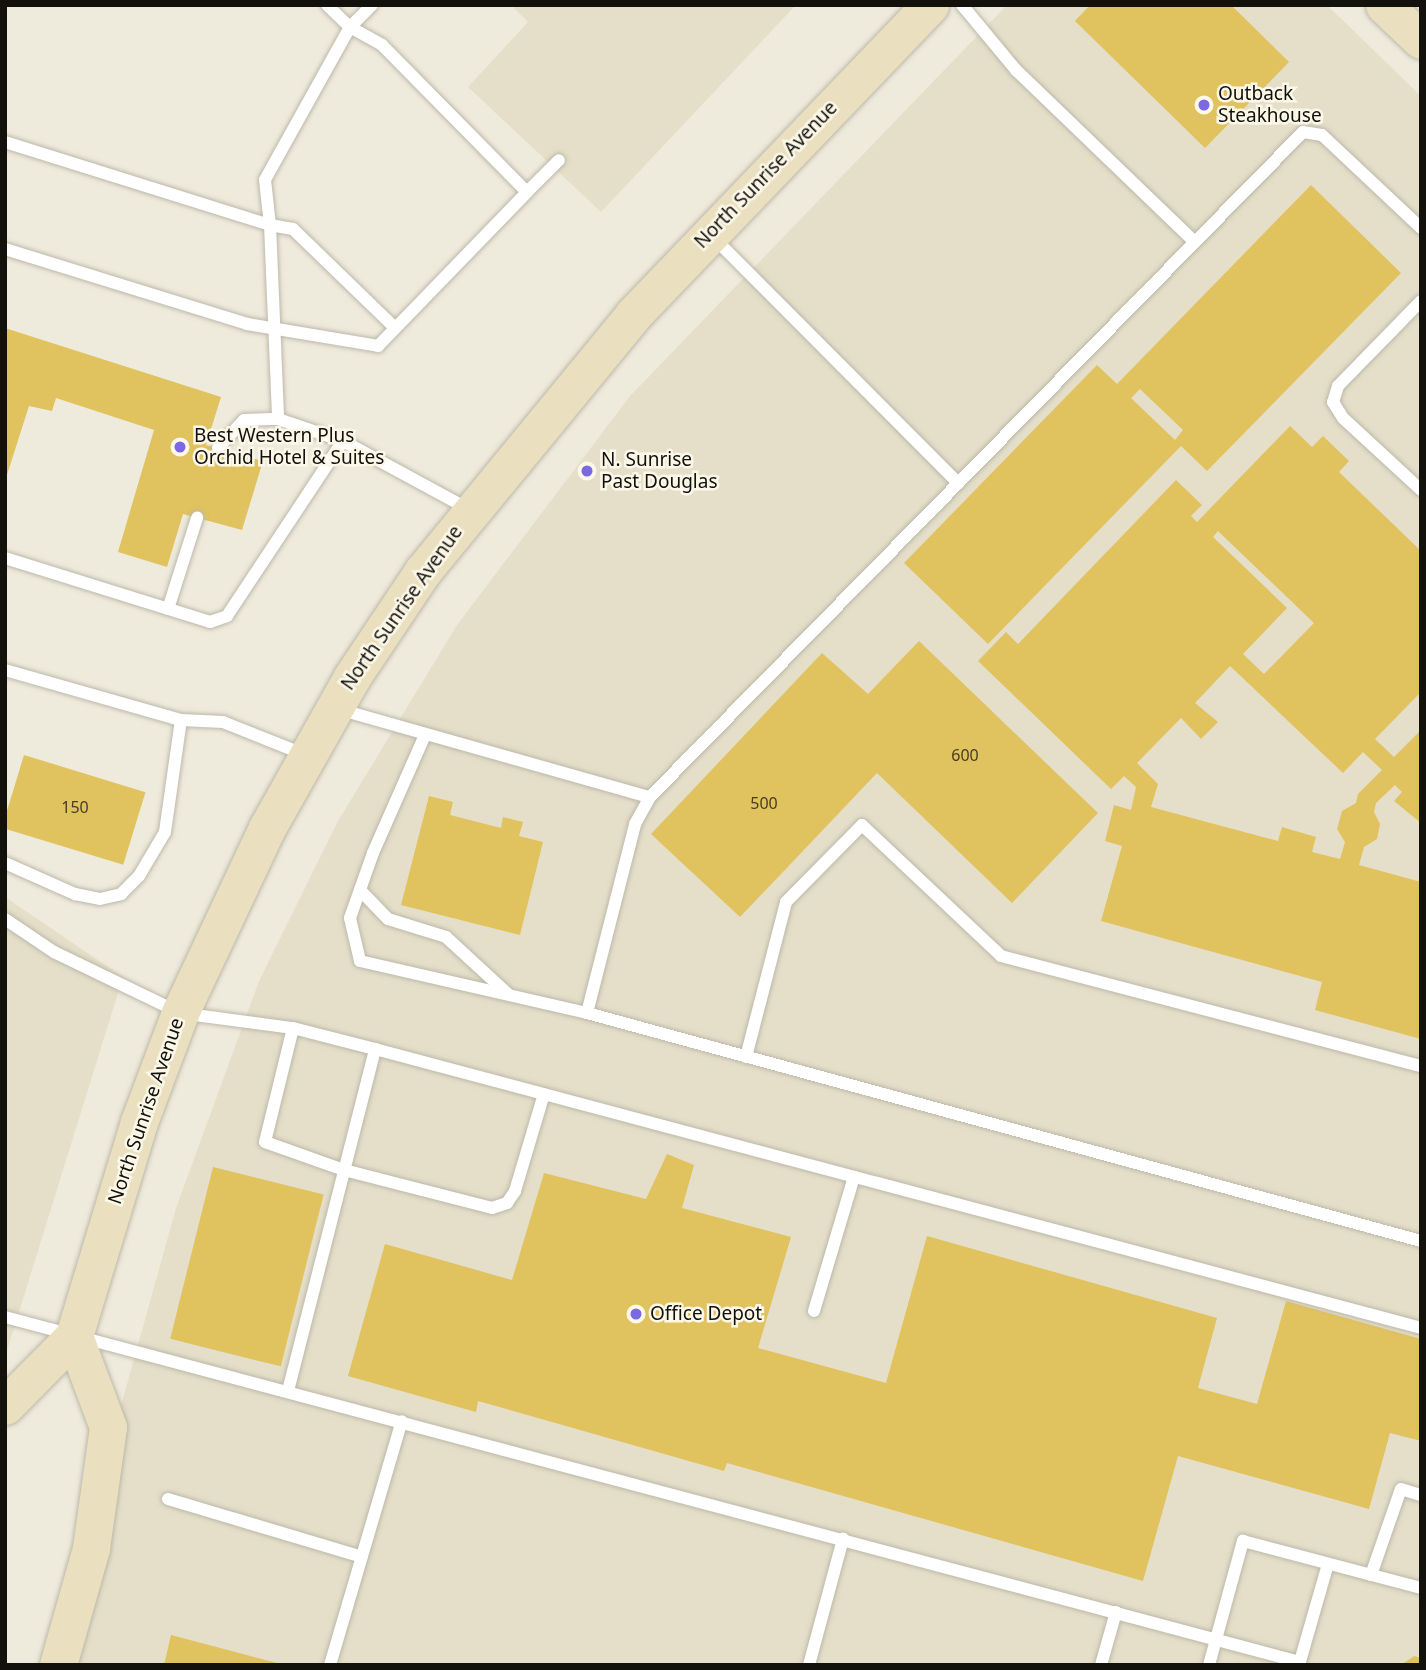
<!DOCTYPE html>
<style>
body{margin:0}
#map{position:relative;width:1426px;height:1670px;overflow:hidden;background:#efebdc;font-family:"Noto Sans",sans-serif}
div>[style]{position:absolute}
.built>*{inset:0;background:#e5dfc9}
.building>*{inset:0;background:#e0c25e;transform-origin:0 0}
.roads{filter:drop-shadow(0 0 2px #bcb8aa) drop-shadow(0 0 2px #bcb8aa)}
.lane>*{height:12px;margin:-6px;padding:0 6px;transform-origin:6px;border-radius:6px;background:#fff}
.secondary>*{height:37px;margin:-18.5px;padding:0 18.5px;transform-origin:18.5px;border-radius:18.5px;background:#eae0bf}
.dots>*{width:19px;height:19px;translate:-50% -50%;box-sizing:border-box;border:4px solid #fcf8e9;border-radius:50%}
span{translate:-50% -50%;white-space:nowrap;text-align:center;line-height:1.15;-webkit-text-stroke:5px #fcf8e9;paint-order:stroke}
.number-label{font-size:16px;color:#463d20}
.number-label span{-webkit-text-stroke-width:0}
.poi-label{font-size:19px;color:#13110c}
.left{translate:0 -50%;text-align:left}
.street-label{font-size:19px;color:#13110c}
.frame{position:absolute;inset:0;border:7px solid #13110c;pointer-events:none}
</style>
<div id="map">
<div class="built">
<div style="clip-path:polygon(511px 5px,796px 5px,601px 212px,468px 87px,528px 22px)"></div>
<div style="clip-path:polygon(1007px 5px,1327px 5px,1421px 96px,1421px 1665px,49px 1665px,176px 1208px,259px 981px,338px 821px,457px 625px,630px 396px)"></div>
<div style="clip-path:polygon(5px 897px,123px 977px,5px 1357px)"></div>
</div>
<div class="building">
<div style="clip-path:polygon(1090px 5px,1231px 5px,1289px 62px,1205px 148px,1075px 21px)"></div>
<div style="clip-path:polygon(evenodd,1311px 185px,1401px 273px,1207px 471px,1181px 446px,988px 644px,904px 563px,1097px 365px,1117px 384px,1311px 185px,1140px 389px,1183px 430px,1175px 440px,1131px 398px,1140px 389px)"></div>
<div style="clip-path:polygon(5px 328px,221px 397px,206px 445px,263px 461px,242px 530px,183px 514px,167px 567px,118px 552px,154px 430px,56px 398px,52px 411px,29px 406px,5px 481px)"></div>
<div style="clip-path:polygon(evenodd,1290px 426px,1312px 447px,1323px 436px,1349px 461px,1339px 472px,1421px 551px,1421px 692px,1375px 739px,1394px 757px,1421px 730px,1421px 823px,1394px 801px,1402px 792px,1395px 785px,1376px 803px,1374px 812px,1380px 824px,1377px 839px,1364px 847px,1359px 865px,1421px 882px,1421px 1039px,1315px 1010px,1322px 982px,1101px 921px,1122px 846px,1105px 841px,1114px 805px,1131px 810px,1136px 787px,1124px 776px,1111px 789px,978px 661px,1006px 632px,1018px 644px,1176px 480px,1202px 505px,1191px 516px,1197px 522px,1290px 426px,1218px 531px,1314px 623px,1264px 674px,1243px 654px,1287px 608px,1213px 537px,1218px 531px,1290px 426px,1230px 666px,1343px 773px,1363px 752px,1382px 770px,1358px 794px,1356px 803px,1342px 811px,1337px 829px,1345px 842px,1340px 859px,1312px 852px,1316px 837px,1282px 827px,1278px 841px,1151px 807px,1158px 784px,1137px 763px,1181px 718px,1201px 739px,1218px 722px,1195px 703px,1230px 666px)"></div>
<div style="clip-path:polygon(919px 641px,1098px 813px,1012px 903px,877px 773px,740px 917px,651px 834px,822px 653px,868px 694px)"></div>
<div style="left:24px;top:755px;width:127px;height:76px;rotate:17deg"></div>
<div style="clip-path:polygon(429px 796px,453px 802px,450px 815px,501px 828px,503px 817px,523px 822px,519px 836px,543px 842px,520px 935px,401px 905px)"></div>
<div style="clip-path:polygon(667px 1154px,694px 1165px,682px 1208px,791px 1237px,758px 1348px,886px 1383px,927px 1236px,1217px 1318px,1198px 1388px,1257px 1404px,1286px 1301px,1421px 1339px,1421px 1441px,1390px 1433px,1369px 1509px,1178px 1456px,1143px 1581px,727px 1463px,724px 1471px,478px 1401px,476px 1412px,348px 1376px,385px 1244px,512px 1280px,544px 1173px,646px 1199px)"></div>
<div style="left:213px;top:1167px;width:114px;height:177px;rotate:14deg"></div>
<div style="clip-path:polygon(171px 1635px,281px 1664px,281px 1665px,164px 1665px)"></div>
<div style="clip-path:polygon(1414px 1656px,1421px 1658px,1421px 1665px,1401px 1665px)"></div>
</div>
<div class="roads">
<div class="lane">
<div style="left:327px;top:5px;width:32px;rotate:44deg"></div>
<div style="left:350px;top:27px;width:37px;rotate:29deg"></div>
<div style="left:382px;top:45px;width:206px;rotate:45.4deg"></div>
<div style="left:527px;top:192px;width:45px;rotate:-45deg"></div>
<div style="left:372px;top:5px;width:31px;rotate:135deg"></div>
<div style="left:350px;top:27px;width:175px;rotate:119.1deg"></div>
<div style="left:265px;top:180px;width:45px;rotate:83.7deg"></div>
<div style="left:270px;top:225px;width:23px;rotate:10deg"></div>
<div style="left:293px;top:229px;width:142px;rotate:44.1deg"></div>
<div style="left:962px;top:5px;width:85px;rotate:50.3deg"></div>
<div style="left:1016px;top:70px;width:248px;rotate:43.9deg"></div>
<div style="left:5px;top:142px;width:278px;rotate:17.4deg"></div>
<div style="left:270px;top:225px;width:194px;rotate:87.6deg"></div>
<div style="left:712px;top:236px;width:349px;rotate:45.1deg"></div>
<div style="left:5px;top:249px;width:253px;rotate:17.2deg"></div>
<div style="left:247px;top:324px;width:133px;rotate:9.5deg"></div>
<div style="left:378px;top:346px;width:214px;rotate:-45.9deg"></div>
<div style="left:1421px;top:301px;width:119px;rotate:134.3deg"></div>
<div style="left:1338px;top:386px;width:17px;rotate:107deg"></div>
<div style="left:1333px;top:402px;width:19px;rotate:58deg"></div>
<div style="left:1343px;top:418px;width:106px;rotate:42.7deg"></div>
<div style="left:218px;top:448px;width:38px;rotate:-47deg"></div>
<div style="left:244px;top:420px;width:34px;rotate:-2deg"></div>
<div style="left:278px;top:419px;width:69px;rotate:18.7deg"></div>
<div style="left:343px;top:441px;width:145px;rotate:28.5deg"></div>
<div style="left:5px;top:558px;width:215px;rotate:17.3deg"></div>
<div style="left:210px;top:622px;width:18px;rotate:-19deg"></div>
<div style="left:227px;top:616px;width:210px;rotate:-56.5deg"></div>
<div style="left:168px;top:609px;width:96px;rotate:-72.3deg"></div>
<div style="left:5px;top:670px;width:183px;rotate:15.9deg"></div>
<div style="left:181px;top:720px;width:42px;rotate:2.7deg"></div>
<div style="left:223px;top:722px;width:86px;rotate:21.8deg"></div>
<div style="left:338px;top:709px;width:324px;rotate:15.8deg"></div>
<div style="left:425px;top:735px;width:129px;rotate:113.8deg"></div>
<div style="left:373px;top:853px;width:69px;rotate:109.5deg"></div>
<div style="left:350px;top:918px;width:44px;rotate:76.9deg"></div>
<div style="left:360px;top:961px;width:233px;rotate:12.9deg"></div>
<div style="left:587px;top:1013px;width:865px;rotate:15.29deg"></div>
<div style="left:5px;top:863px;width:77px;rotate:23.9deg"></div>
<div style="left:75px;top:894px;width:25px;rotate:11deg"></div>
<div style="left:100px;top:899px;width:22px;rotate:-13deg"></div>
<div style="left:121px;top:894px;width:25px;rotate:-45deg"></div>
<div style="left:139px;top:876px;width:51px;rotate:-59.4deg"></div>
<div style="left:165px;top:832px;width:113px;rotate:-81.9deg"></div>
<div style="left:360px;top:890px;width:40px;rotate:46deg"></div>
<div style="left:388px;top:919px;width:61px;rotate:17.2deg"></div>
<div style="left:446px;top:937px;width:84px;rotate:42.6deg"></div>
<div style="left:5px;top:919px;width:59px;rotate:34deg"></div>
<div style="left:54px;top:952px;width:140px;rotate:25.8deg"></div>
<div style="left:180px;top:1013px;width:114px;rotate:7.6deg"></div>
<div style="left:293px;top:1028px;width:85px;rotate:14.4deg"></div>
<div style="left:375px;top:1049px;width:1083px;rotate:14.93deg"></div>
<div style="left:587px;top:1013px;width:195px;rotate:-75.7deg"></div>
<div style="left:635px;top:824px;width:31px;rotate:-61deg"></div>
<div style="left:650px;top:797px;width:932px;rotate:-45.52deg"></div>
<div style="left:1303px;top:132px;width:19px;rotate:9deg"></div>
<div style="left:1322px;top:135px;width:136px;rotate:43.2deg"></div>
<div style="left:293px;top:1028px;width:117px;rotate:103.8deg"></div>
<div style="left:265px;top:1142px;width:84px;rotate:19.5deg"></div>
<div style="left:344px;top:1170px;width:153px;rotate:14.4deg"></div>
<div style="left:492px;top:1208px;width:16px;rotate:-18deg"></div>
<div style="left:507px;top:1203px;width:14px;rotate:-56deg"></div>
<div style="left:515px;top:1191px;width:101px;rotate:-73.4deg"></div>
<div style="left:746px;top:1057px;width:160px;rotate:-75.5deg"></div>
<div style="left:786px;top:902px;width:108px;rotate:-45.4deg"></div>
<div style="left:862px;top:825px;width:191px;rotate:43.3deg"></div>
<div style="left:1001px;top:956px;width:434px;rotate:14.7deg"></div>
<div style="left:814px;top:1311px;width:140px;rotate:-73.4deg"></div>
<div style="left:5px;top:1317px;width:1340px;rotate:14.92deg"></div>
<div style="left:288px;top:1391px;width:353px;rotate:-75.7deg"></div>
<div style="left:168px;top:1499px;width:202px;rotate:16.6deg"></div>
<div style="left:1371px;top:1575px;width:91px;rotate:-70.8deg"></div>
<div style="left:1401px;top:1489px;width:21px;rotate:17deg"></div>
<div style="left:330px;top:1665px;width:254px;rotate:-73.6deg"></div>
<div style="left:809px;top:1665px;width:131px;rotate:-74.9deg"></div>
<div style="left:1101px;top:1665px;width:55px;rotate:-74.2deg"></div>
<div style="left:1209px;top:1665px;width:129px;rotate:-74.7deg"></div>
<div style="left:1243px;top:1541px;width:184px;rotate:14.8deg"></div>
<div style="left:1299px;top:1665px;width:105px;rotate:-74deg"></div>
</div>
<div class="secondary">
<div style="left:1384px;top:5px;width:51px;rotate:43.4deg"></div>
<div style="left:5px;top:1406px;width:98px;rotate:-45.4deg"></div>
<div style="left:74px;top:1336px;width:224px;rotate:-73.1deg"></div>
<div style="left:139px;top:1122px;width:116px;rotate:-69.4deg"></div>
<div style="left:180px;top:1013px;width:204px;rotate:-64.8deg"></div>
<div style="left:267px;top:828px;width:173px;rotate:-60.6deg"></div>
<div style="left:352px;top:677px;width:128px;rotate:-56.2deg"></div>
<div style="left:423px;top:571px;width:331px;rotate:-50.6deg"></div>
<div style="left:633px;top:315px;width:429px;rotate:-46.2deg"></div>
<div style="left:58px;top:1665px;width:122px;rotate:-74.2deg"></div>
<div style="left:91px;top:1548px;width:122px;rotate:-82deg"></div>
<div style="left:108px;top:1427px;width:97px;rotate:-110.5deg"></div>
</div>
</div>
<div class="dots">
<div style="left:1204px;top:105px;background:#7b69e4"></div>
<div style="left:180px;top:447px;background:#7b69e4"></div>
<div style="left:587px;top:471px;background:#7b69e4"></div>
<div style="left:636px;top:1314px;background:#7b69e4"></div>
</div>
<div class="number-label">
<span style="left:965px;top:755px">600</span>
<span style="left:764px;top:803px">500</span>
<span style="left:75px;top:807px">150</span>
</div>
<div class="poi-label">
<span class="left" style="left:1218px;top:105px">Outback<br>Steakhouse</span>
<span class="left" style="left:194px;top:447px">Best Western Plus<br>Orchid Hotel &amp; Suites</span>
<span class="left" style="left:601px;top:471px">N. Sunrise<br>Past Douglas</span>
<span class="left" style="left:650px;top:1314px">Office Depot</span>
</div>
<div class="street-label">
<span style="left:766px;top:175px;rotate:-46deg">North Sunrise Avenue</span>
<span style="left:402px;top:608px;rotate:-55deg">North Sunrise Avenue</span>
<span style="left:146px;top:1111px;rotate:-71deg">North Sunrise Avenue</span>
</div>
<div class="frame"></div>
</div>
